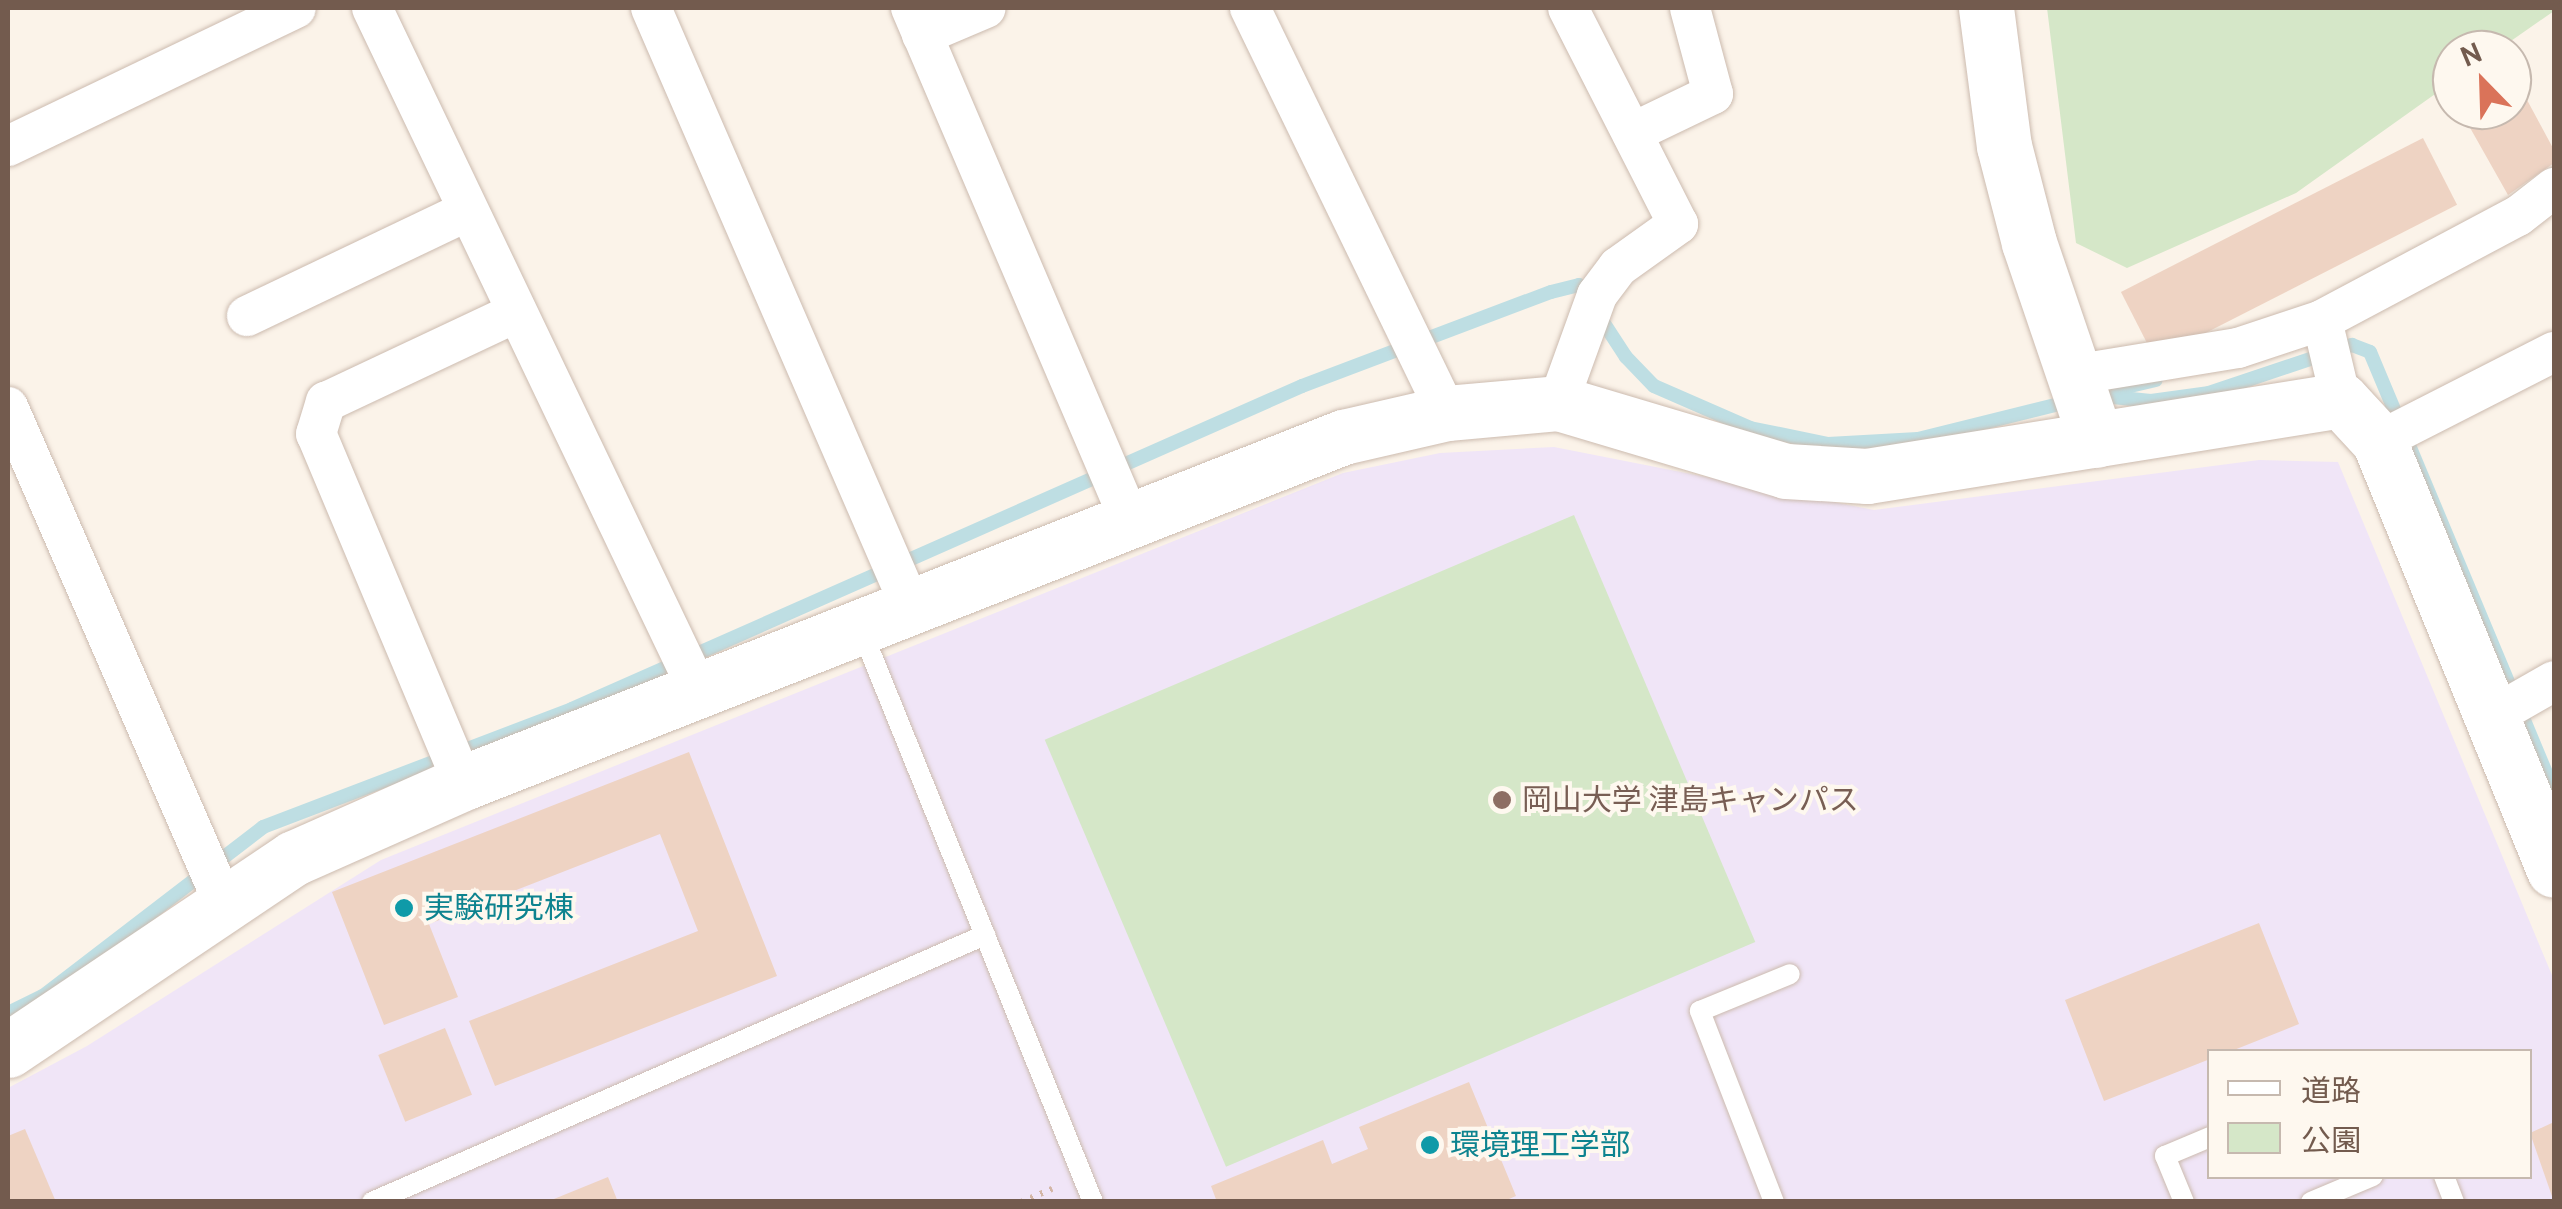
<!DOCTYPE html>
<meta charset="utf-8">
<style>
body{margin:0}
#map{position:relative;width:2562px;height:1209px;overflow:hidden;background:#fbf3e9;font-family:Cabin,"Noto Sans JP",sans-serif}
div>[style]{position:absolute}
.education>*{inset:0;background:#f0e5f7}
.green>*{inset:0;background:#d5e7c8;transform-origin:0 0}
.stream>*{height:14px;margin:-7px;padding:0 7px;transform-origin:7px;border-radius:7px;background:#bedee3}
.building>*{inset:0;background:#eed3c3;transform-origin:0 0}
.path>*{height:6px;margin-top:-3px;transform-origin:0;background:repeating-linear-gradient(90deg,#d3b6a6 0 2.5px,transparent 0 10.5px)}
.roads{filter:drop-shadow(0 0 2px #ccbbaf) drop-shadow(0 0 2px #ccbbaf)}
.lane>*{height:20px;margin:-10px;padding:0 10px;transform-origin:10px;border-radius:10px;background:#fff}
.street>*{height:40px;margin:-20px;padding:0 20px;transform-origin:20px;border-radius:20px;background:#fff}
.secondary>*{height:55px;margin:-27.5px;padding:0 27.5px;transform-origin:27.5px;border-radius:27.5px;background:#fff}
.dots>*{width:28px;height:28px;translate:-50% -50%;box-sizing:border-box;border:5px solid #fef8ef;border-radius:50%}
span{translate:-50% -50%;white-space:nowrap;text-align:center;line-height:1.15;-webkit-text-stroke:8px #fef8ef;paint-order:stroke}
.education-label{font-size:30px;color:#785e54}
.left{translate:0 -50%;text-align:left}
.culture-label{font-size:30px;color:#0d838f}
.frame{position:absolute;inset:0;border:10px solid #735b4e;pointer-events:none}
.legend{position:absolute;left:2207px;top:1049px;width:325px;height:130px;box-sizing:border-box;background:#fef8ef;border:2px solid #c6b9af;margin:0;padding:12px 18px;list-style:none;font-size:30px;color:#735b4e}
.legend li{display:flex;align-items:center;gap:20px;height:50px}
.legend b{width:50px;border:2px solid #c6b9af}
.north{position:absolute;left:2432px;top:30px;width:100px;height:100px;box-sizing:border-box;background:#fef8ef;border:2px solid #c6b9af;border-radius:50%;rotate:337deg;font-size:28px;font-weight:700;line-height:40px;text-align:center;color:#735b4e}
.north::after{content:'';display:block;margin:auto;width:35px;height:45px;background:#da7359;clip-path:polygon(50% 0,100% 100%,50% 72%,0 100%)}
</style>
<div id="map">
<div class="education">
<div style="clip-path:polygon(evenodd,1554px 447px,1874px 510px,2259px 460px,2338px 462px,2554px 980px,2554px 1201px,8px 1202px,8px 1088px,87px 1046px,381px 860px,1343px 473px,1440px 453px,1554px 447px,2210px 1052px,2530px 1052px,2530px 1176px,2210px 1176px,2210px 1052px)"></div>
</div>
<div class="green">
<div style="clip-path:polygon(2047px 8px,2554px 8px,2554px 11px,2498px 50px,2452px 50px,2452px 82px,2296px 193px,2127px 268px,2076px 243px)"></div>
<div style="left:1574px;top:515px;width:464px;height:575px;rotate:67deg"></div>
</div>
<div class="stream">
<div style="left:2109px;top:391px;width:48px;rotate:-13.2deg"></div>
<div style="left:2093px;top:395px;width:58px;rotate:5.9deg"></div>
<div style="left:2151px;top:401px;width:59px;rotate:-7.9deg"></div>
<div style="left:2209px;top:393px;width:151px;rotate:-18.6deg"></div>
<div style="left:2352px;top:345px;width:19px;rotate:21deg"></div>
<div style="left:2370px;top:352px;width:476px;rotate:67.3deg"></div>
<div style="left:8px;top:1013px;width:39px;rotate:-26deg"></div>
<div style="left:43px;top:996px;width:277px;rotate:-37.5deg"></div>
<div style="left:263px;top:827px;width:331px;rotate:-20.9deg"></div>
<div style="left:572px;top:709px;width:798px;rotate:-23.87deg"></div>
<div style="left:1302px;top:386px;width:266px;rotate:-20.7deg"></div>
<div style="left:1551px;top:292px;width:29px;rotate:-14deg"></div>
<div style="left:1579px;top:285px;width:86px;rotate:56.9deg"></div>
<div style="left:1626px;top:357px;width:40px;rotate:46deg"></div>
<div style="left:1654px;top:386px;width:105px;rotate:23.6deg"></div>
<div style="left:1750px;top:428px;width:80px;rotate:11.6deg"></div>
<div style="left:1828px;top:444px;width:90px;rotate:-3.2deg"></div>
<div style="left:1918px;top:439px;width:159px;rotate:-13.9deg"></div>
</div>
<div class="building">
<div style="clip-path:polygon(2512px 72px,2554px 150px,2554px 163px,2508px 195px,2460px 110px,2512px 110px)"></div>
<div style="left:2423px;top:138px;width:75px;height:339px;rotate:63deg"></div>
<div style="clip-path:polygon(689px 752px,777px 976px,495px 1086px,469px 1021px,698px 931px,660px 834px,429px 924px,458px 997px,384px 1025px,332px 892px)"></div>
<div style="clip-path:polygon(2259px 923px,2299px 1024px,2229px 1052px,2210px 1052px,2210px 1059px,2104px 1101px,2065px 1000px)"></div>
<div style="left:445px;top:1028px;width:72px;height:72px;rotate:68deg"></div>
<div style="clip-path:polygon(1469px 1082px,1516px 1196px,1502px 1202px,1217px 1202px,1211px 1186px,1323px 1140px,1332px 1164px,1368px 1149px,1359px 1127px)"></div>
<div style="clip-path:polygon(2554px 1122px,2554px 1202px,2530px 1133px)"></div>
<div style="clip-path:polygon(25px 1129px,56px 1202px,8px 1202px,8px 1136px)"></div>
<div style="clip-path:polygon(608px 1177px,618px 1202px,549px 1202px,549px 1201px)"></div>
</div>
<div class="path">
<div style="left:1021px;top:1202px;width:34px;rotate:-23deg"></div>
</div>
<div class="roads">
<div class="lane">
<div style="left:861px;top:629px;width:618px;rotate:67.96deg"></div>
<div style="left:2444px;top:1176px;width:28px;rotate:69deg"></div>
<div style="left:372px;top:1202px;width:669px;rotate:-23.54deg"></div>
<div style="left:1774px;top:1202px;width:205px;rotate:-111.2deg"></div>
<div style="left:1700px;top:1011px;width:97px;rotate:-22.3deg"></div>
<div style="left:2184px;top:1202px;width:50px;rotate:-112.4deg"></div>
<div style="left:2165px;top:1156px;width:49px;rotate:-22.9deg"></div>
<div style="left:2311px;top:1202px;width:67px;rotate:-22.8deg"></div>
</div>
<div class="street">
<div style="left:372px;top:8px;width:756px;rotate:64.45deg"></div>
<div style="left:651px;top:8px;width:651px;rotate:66.55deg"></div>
<div style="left:911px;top:8px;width:555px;rotate:66.86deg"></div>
<div style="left:1250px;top:8px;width:450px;rotate:64.1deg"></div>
<div style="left:922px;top:35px;width:69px;rotate:-22.9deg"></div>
<div style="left:1632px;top:133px;width:90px;rotate:-25.7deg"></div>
<div style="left:1713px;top:94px;width:89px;rotate:-105deg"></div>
<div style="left:8px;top:146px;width:319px;rotate:-25.6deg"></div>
<div style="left:247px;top:316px;width:244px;rotate:-25.5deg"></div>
<div style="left:2073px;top:375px;width:167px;rotate:-9.3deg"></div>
<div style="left:2238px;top:348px;width:89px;rotate:-18.4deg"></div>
<div style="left:2341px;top:400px;width:82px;rotate:-103.4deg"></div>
<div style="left:2322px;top:320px;width:222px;rotate:-28deg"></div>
<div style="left:2518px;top:216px;width:46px;rotate:-37.9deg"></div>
<div style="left:1558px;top:403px;width:115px;rotate:-70.1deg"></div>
<div style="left:1597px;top:295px;width:35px;rotate:-53deg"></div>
<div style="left:1618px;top:267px;width:74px;rotate:-35.6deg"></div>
<div style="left:1678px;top:224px;width:242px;rotate:-117deg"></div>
<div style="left:8px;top:407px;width:544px;rotate:66.5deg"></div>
<div style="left:2379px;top:441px;width:196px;rotate:-27deg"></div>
<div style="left:2493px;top:716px;width:70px;rotate:-29.8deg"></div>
<div style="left:463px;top:783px;width:379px;rotate:-112.8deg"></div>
<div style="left:316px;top:434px;width:34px;rotate:-73deg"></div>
<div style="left:326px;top:402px;width:209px;rotate:-25.2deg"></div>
</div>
<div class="secondary">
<div style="left:1986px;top:8px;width:139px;rotate:82.6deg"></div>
<div style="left:2004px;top:146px;width:100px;rotate:75.5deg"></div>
<div style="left:2029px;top:243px;width:208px;rotate:71.2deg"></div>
<div style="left:8px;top:1050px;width:344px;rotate:-33.9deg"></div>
<div style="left:294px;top:858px;width:185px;rotate:-23.9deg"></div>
<div style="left:463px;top:783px;width:946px;rotate:-21.46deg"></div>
<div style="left:1343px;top:437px;width:107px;rotate:-13deg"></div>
<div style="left:1447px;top:413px;width:111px;rotate:-5.1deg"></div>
<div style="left:1558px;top:403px;width:238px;rotate:16.6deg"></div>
<div style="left:1786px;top:471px;width:81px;rotate:3.5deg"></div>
<div style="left:1867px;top:476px;width:480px;rotate:-9.1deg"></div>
<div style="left:2341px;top:400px;width:56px;rotate:47.2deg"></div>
<div style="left:2379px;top:441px;width:463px;rotate:67.8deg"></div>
</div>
</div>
<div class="dots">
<div style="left:1502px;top:800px;background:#8d6e63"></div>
<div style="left:404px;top:908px;background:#0f9aa8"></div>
<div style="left:1430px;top:1145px;background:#0f9aa8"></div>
</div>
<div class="education-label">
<span class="left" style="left:1522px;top:800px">岡山大学 津島キャンパス</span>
</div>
<div class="culture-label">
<span class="left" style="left:424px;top:908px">実験研究棟</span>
<span class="left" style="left:1450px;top:1145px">環境理工学部</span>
</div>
<div class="frame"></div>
<ul class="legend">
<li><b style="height:12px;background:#fff"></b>道路</li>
<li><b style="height:28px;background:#d5e7c8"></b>公園</li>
</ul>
<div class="north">N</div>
</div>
